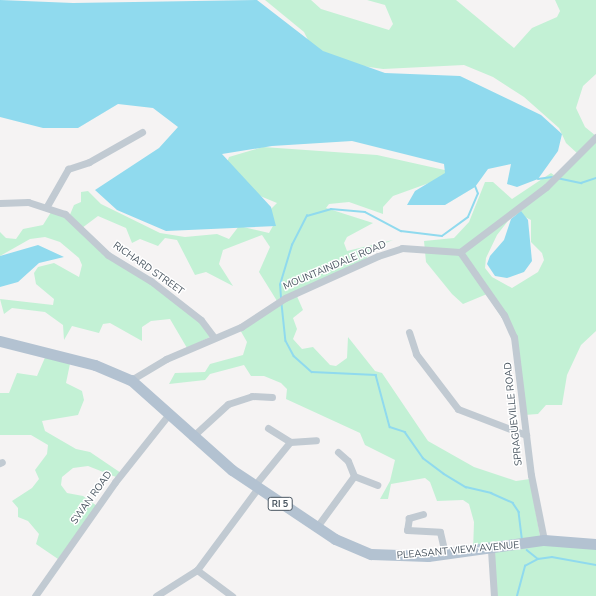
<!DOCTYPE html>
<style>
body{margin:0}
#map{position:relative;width:596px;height:596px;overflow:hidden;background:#f5f3f3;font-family:"Nunito Sans",sans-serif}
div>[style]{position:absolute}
.green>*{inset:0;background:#c3f1d5}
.water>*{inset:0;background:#90daee}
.stream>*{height:1.5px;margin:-0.75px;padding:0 0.75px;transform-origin:0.75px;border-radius:0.75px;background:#90daee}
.street>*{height:7px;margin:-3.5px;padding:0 3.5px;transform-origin:3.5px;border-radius:3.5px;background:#c1cad2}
.primary>*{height:11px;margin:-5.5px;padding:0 5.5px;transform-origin:5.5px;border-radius:5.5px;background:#b3c2d1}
span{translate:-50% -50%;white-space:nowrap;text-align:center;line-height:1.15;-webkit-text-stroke:3px #fff;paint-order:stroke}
.shield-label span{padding:1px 3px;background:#fff;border:1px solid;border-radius:3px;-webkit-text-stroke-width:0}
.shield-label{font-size:9px;color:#4a5661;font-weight:700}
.street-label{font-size:10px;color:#4a5661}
</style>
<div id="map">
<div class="green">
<div style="clip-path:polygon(evenodd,265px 0,311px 0,321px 9px,389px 30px,393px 24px,385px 5px,367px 0,456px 0,514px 48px,532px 28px,557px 17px,560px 11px,555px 0,596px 0,596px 74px,583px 86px,576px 108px,585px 127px,596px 136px,596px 331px,581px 345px,567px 375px,562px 405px,546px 405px,538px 414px,524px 415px,513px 336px,487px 294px,463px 304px,452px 294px,426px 262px,424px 241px,454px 238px,469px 222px,485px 182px,493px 182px,512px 199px,551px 173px,555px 176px,578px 154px,566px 143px,559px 128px,524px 97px,493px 77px,464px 65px,383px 69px,362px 66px,312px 48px,304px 32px,265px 0,519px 214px,531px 220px,531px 242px,542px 253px,544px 260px,538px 272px,512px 288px,492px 277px,485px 268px,486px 258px,497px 235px,511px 217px,519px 214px)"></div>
<div style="clip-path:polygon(263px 147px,377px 155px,449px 171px,443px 178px,393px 196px,383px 207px,383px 214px,349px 202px,329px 204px,326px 208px,373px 223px,347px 237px,344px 243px,347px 251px,393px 240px,373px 248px,366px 259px,296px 294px,303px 310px,293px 318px,297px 329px,293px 339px,302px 349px,313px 347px,330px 365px,336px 366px,347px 358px,348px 337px,375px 371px,382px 373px,428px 441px,474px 467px,516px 481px,530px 479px,541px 542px,596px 544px,596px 596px,493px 596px,490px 550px,473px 551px,474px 522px,469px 504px,463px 500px,437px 501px,430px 482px,425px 478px,391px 484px,388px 499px,380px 499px,390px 481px,395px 460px,365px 445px,360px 433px,286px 399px,287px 389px,281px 383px,264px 376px,251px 376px,244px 365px,210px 374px,205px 380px,169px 384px,175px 373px,205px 372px,210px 364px,243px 355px,247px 342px,239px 328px,277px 301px,259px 272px,270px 247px,262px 235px,223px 250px,219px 264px,233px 286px,206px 272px,195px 275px,177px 240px,165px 238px,158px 246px,140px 239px,132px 243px,126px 228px,98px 216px,82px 228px,100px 247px,199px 318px,212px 336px,187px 348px,170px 319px,151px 321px,142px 327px,142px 341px,110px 323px,103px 324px,99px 333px,72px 326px,64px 340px,63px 325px,45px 312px,12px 308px,4px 314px,0 299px,53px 305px,54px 299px,36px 284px,34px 273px,38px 267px,54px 263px,79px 277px,82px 265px,79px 258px,60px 242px,45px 237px,30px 239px,0 256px,0 232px,6px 238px,16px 239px,23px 229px,43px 225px,53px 209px,69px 217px,74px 205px,81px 202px,81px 192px,88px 191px,101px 204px,160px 233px,185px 237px,217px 234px,229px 239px,239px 226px,269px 233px,274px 224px,269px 211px,277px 203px,233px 185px,223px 173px,229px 157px)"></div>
<div style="clip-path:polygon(47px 353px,71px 359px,66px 383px,82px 391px,84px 400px,78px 415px,42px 421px,45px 431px,76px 449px,90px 452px,121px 473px,116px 477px,88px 466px,73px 468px,62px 477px,61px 485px,67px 493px,83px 496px,97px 506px,58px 559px,36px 544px,39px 534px,28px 521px,18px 517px,18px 508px,12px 501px,32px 488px,39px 479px,35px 470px,47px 454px,48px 445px,31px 435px,0 435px,0 393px,9px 393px,17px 373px,37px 376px)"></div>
</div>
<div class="water">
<div style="clip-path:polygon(0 0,73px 3px,257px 0,323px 51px,385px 73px,460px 76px,541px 115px,562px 134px,558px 151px,538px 179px,517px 187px,507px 184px,511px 164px,488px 169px,475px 187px,445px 205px,407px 205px,415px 191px,445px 173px,444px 164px,352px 141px,272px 146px,222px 154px,271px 207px,276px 226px,166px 231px,117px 210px,95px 190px,159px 148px,178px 127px,153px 108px,118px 104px,78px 128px,43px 128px,0 117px)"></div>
<div style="clip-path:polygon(521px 211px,528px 220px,532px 261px,524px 272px,507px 278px,495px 276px,487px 264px,490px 256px,504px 240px,511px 219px)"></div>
<div style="clip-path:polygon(38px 245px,64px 257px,39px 263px,18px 282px,0 287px,0 256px)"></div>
</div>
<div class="stream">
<div style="left:557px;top:178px;width:25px;rotate:12deg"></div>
<div style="left:581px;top:183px;width:16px;rotate:-18deg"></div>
<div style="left:538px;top:179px;width:14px;rotate:-8deg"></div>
<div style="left:281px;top:298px;width:13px;rotate:-94deg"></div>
<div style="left:280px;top:285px;width:42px;rotate:-73.3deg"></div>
<div style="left:292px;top:245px;width:33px;rotate:-63deg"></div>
<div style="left:307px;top:216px;width:25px;rotate:-16deg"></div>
<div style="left:331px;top:209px;width:34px;rotate:5deg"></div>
<div style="left:365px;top:212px;width:41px;rotate:27.8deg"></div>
<div style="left:401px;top:231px;width:41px;rotate:7deg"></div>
<div style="left:442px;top:236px;width:32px;rotate:-36deg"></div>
<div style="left:468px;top:217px;width:25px;rotate:-67deg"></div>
<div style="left:478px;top:194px;width:9px;rotate:-111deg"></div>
<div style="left:282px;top:304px;width:37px;rotate:84deg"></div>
<div style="left:286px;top:341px;width:17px;rotate:62deg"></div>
<div style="left:294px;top:356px;width:24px;rotate:42deg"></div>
<div style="left:312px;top:372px;width:64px;rotate:2.7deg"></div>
<div style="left:376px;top:375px;width:54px;rotate:74.9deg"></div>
<div style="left:390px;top:427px;width:16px;rotate:18deg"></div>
<div style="left:405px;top:432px;width:32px;rotate:55deg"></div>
<div style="left:423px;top:458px;width:26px;rotate:37deg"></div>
<div style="left:444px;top:474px;width:26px;rotate:31deg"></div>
<div style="left:466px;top:487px;width:26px;rotate:13deg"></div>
<div style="left:491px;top:493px;width:24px;rotate:24deg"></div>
<div style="left:513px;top:503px;width:11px;rotate:56deg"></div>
<div style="left:519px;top:512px;width:26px;rotate:83deg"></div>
<div style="left:527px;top:550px;width:14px;rotate:39deg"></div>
<div style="left:517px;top:596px;width:31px;rotate:-75deg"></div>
<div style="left:525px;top:566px;width:15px;rotate:-28deg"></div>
<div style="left:538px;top:559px;width:14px;rotate:-8deg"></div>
<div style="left:552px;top:557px;width:45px;rotate:10.3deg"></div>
</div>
<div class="street">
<div style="left:0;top:203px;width:28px;rotate:-2deg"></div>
<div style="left:28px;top:202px;width:39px;rotate:18deg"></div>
<div style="left:65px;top:214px;width:59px;rotate:43.6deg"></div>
<div style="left:108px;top:255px;width:50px;rotate:31.2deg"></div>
<div style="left:151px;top:281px;width:63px;rotate:38deg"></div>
<div style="left:201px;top:320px;width:21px;rotate:53deg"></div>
<div style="left:47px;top:206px;width:43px;rotate:-60.4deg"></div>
<div style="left:68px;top:169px;width:22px;rotate:-18deg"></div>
<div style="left:89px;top:162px;width:61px;rotate:-29.5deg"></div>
<div style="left:460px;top:252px;width:77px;rotate:55.1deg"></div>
<div style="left:504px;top:315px;width:24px;rotate:66deg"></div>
<div style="left:514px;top:337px;width:139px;rotate:83deg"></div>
<div style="left:531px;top:475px;width:66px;rotate:78.7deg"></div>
<div style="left:409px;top:332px;width:23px;rotate:72deg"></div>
<div style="left:416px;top:354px;width:69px;rotate:52.6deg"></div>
<div style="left:458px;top:409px;width:73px;rotate:20.9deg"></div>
<div style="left:131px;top:380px;width:41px;rotate:-31deg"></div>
<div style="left:166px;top:359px;width:82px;rotate:-23.1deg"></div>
<div style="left:241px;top:327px;width:53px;rotate:-33.4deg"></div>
<div style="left:285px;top:298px;width:102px;rotate:-24.3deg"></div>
<div style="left:378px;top:256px;width:25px;rotate:-18deg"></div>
<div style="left:402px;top:248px;width:58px;rotate:3.9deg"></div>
<div style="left:460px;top:252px;width:108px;rotate:-37.1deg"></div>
<div style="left:546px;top:187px;width:71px;rotate:-45deg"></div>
<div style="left:268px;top:428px;width:26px;rotate:32deg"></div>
<div style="left:192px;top:437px;width:49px;rotate:-42.5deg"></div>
<div style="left:228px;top:404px;width:25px;rotate:-18deg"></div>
<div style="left:252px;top:396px;width:20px;rotate:3deg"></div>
<div style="left:338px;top:452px;width:13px;rotate:42deg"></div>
<div style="left:348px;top:461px;width:16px;rotate:68deg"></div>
<div style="left:0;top:463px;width:2px;rotate:-27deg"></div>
<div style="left:254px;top:486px;width:57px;rotate:-50.7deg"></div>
<div style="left:290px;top:442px;width:26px;rotate:-4deg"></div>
<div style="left:423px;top:514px;width:15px;rotate:164deg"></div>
<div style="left:409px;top:518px;width:12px;rotate:99deg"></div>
<div style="left:407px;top:530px;width:33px;rotate:3deg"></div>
<div style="left:440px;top:532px;width:22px;rotate:77deg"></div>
<div style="left:316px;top:528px;width:64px;rotate:-53.8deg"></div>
<div style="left:354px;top:476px;width:25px;rotate:21deg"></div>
<div style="left:491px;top:550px;width:46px;rotate:86.3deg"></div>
<div style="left:197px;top:570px;width:44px;rotate:36.6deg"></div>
<div style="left:35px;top:596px;width:139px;rotate:-54.9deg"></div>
<div style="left:115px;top:482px;width:87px;rotate:-51.5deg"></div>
<div style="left:156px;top:596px;width:49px;rotate:-32.4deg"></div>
<div style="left:197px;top:570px;width:102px;rotate:-53.4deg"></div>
</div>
<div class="primary">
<div style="left:0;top:341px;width:98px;rotate:14.2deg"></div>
<div style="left:95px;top:365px;width:39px;rotate:23deg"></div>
<div style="left:131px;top:380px;width:135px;rotate:41.7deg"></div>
<div style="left:232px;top:470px;width:124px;rotate:33.8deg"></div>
<div style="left:335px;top:539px;width:39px;rotate:23deg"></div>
<div style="left:371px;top:554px;width:57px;rotate:2deg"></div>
<div style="left:428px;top:556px;width:117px;rotate:-7.9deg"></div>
<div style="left:544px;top:540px;width:52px;rotate:4.4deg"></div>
</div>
<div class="shield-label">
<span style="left:280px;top:504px">RI 5</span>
</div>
<div class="street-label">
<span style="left:335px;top:266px;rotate:-23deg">MOUNTAINDALE ROAD</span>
<span style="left:148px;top:269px;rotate:35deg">RICHARD STREET</span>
<span style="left:514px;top:414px;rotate:-96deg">SPRAGUEVILLE ROAD</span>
<span style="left:92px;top:498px;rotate:-54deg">SWAN ROAD</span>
<span style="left:458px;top:551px;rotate:-5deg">PLEASANT VIEW AVENUE</span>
</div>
</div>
